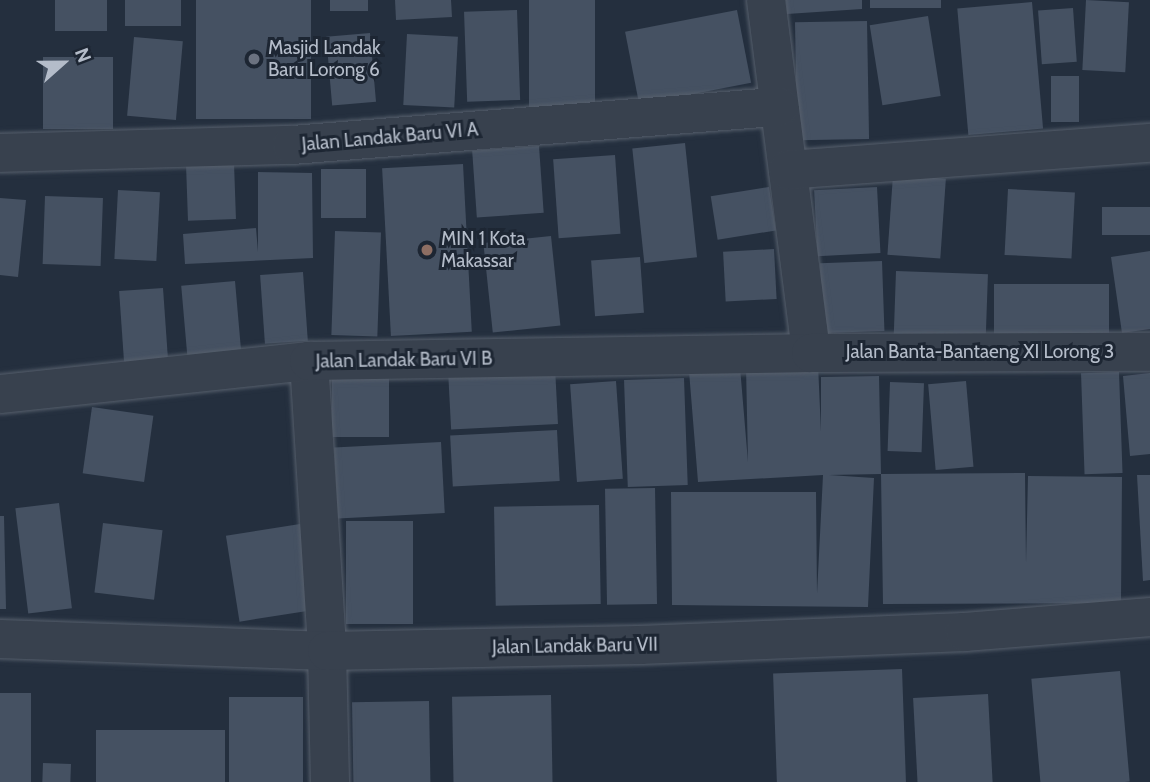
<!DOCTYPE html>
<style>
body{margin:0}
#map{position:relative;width:1150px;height:782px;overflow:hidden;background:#242f3e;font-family:Cabin,sans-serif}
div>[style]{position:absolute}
.building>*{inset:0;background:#455162;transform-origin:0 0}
.roads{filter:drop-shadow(0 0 2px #565f6c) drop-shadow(0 0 2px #565f6c)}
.street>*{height:38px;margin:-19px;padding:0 19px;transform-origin:19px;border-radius:19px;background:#38414e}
.dots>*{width:19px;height:19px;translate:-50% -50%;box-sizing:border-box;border:4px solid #1d2633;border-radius:50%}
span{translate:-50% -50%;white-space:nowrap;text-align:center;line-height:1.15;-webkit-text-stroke:6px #1d2633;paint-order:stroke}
.poi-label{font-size:19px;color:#b4bcc9}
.left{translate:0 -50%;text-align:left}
.street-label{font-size:19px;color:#b4bcc9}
.north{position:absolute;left:28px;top:28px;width:70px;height:70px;-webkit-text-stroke:5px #1d2633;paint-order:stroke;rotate:69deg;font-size:19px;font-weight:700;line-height:28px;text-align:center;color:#b4bcc9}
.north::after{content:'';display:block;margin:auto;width:24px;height:32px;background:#b4bcc9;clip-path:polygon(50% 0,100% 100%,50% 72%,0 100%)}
</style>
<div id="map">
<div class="building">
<div style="left:55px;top:0;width:52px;height:31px"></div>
<div style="left:125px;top:0;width:56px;height:26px"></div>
<div style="left:196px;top:0;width:115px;height:119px"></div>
<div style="left:330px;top:0;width:38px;height:11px"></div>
<div style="clip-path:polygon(395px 0,451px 0,452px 17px,396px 20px)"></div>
<div style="left:529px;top:0;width:66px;height:120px"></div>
<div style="clip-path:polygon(786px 0,862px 0,862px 9px,787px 14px)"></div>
<div style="left:870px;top:0;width:71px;height:8px"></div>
<div style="left:1086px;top:0;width:43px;height:70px;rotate:3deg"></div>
<div style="left:1032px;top:2px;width:127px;height:75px;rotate:85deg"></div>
<div style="left:1073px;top:8px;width:54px;height:35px;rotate:86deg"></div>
<div style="left:517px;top:10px;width:90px;height:53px;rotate:88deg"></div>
<div style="left:737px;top:10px;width:74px;height:114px;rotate:79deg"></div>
<div style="left:928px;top:16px;width:81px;height:59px;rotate:81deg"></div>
<div style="left:867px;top:21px;width:118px;height:72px;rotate:89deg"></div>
<div style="left:370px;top:33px;width:69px;height:44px;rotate:85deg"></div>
<div style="left:407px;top:34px;width:51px;height:71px;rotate:3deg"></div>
<div style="left:134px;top:37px;width:49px;height:79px;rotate:5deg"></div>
<div style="left:43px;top:57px;width:70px;height:72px"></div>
<div style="left:1051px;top:76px;width:28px;height:46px"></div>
<div style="left:685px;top:143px;width:115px;height:53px;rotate:84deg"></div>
<div style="left:539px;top:146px;width:67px;height:67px;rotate:86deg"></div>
<div style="left:615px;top:155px;width:79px;height:62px;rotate:86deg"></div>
<div style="left:234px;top:163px;width:56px;height:48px;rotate:88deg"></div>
<div style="left:463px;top:164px;width:168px;height:81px;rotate:87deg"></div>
<div style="left:366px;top:169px;width:49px;height:45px;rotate:90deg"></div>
<div style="clip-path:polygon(258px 172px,312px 173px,313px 258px,185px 264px,183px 234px,256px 228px,258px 252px)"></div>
<div style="left:893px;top:175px;width:53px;height:80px;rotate:4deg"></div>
<div style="left:769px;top:187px;width:44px;height:59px;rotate:81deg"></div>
<div style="left:877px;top:187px;width:66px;height:63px;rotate:87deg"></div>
<div style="left:1008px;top:189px;width:67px;height:66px;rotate:3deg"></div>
<div style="left:118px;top:190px;width:42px;height:69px;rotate:3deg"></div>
<div style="left:45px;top:196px;width:58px;height:68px;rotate:2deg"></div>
<div style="clip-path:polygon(0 198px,26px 200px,18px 277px,0 275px)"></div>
<div style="left:1150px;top:207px;width:28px;height:48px;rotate:90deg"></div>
<div style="left:335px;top:231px;width:46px;height:104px;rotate:2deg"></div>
<div style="left:551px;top:236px;width:90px;height:68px;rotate:84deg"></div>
<div style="left:774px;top:249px;width:50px;height:51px;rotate:87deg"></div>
<div style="clip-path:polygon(1150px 251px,1150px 329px,1122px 333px,1111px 257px)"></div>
<div style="left:640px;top:257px;width:56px;height:49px;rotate:86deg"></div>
<div style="left:882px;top:261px;width:70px;height:62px;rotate:88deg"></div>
<div style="left:896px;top:271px;width:92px;height:67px;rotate:2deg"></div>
<div style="left:303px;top:272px;width:69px;height:43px;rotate:86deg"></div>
<div style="left:235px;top:281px;width:74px;height:54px;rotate:85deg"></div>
<div style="left:1109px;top:284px;width:62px;height:115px;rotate:90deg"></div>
<div style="left:163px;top:288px;width:78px;height:44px;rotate:86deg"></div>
<div style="clip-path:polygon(818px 364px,821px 432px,821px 377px,879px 376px,881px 474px,829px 475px,874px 478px,868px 607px,672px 605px,671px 492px,816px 492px,817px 594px,823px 475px,698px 482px,689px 371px,740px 367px,748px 462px,746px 367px)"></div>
<div style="left:555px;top:367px;width:57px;height:107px;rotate:87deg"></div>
<div style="left:1119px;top:372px;width:101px;height:38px;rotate:88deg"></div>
<div style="clip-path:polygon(1150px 373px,1150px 454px,1130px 456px,1123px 376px)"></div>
<div style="left:332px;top:375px;width:57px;height:62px"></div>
<div style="left:684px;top:378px;width:107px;height:60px;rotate:88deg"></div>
<div style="left:616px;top:381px;width:98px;height:46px;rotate:86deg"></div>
<div style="left:966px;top:381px;width:86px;height:38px;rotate:85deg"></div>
<div style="left:890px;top:382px;width:34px;height:69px;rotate:2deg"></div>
<div style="left:92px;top:407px;width:62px;height:67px;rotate:8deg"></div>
<div style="left:557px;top:430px;width:51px;height:107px;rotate:87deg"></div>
<div style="left:441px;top:442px;width:71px;height:107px;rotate:87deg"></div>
<div style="clip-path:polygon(1025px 473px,1026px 563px,1028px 476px,1122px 477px,1121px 603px,883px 604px,881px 474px)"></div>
<div style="clip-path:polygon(1137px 475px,1150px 475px,1150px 580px,1143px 581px)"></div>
<div style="left:655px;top:488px;width:116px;height:50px;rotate:89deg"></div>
<div style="left:59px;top:503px;width:106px;height:44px;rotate:83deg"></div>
<div style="left:599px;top:505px;width:99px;height:105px;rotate:89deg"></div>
<div style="clip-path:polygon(0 516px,4px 516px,6px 609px,0 609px)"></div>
<div style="left:346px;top:521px;width:67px;height:103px"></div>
<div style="left:103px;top:523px;width:60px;height:70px;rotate:7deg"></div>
<div style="left:300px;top:524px;width:87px;height:75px;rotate:81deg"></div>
<div style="left:902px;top:669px;width:113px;height:129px;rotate:88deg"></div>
<div style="left:1120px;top:671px;width:111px;height:89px;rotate:85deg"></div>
<div style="left:0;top:693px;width:31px;height:89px"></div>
<div style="left:988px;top:694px;width:88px;height:75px;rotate:87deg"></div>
<div style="left:551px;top:695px;width:87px;height:99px;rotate:89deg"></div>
<div style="left:229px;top:697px;width:74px;height:85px"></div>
<div style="left:429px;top:701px;width:81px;height:77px;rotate:89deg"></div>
<div style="left:225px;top:730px;width:52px;height:129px;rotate:90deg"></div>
<div style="left:43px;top:763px;width:28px;height:19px;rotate:2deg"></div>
</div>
<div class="roads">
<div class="street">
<div style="left:766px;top:0;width:356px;rotate:82.7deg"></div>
<div style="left:0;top:153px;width:292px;rotate:-1.6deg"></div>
<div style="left:292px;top:145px;width:489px;rotate:-4.5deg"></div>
<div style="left:788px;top:170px;width:363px;rotate:-4.3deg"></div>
<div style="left:309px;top:361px;width:291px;rotate:86.4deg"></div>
<div style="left:327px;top:651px;width:131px;rotate:88.7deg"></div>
<div style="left:0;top:394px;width:311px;rotate:-6.1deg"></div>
<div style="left:309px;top:361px;width:502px;rotate:-0.91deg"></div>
<div style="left:811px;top:353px;width:339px;rotate:-0.2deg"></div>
<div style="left:0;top:639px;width:327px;rotate:2.1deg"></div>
<div style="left:327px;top:651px;width:313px;rotate:-1.1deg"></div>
<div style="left:640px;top:645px;width:325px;rotate:-2.3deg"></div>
<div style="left:965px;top:632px;width:186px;rotate:-4.6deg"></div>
</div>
</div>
<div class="dots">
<div style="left:254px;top:59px;background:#6b7280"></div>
<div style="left:427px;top:250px;background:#8d6e63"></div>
</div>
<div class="poi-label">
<span class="left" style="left:268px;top:59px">Masjid Landak<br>Baru Lorong 6</span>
<span class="left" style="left:441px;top:250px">MIN 1 Kota<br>Makassar</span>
</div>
<div class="street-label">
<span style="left:390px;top:137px;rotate:-5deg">Jalan Landak Baru VI A</span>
<span style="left:980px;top:352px">Jalan Banta-Bantaeng XI Lorong 3</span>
<span style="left:404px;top:360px;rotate:-1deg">Jalan Landak Baru VI B</span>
<span style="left:575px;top:646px;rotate:-1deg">Jalan Landak Baru VII</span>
</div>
<div class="north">N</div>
</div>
